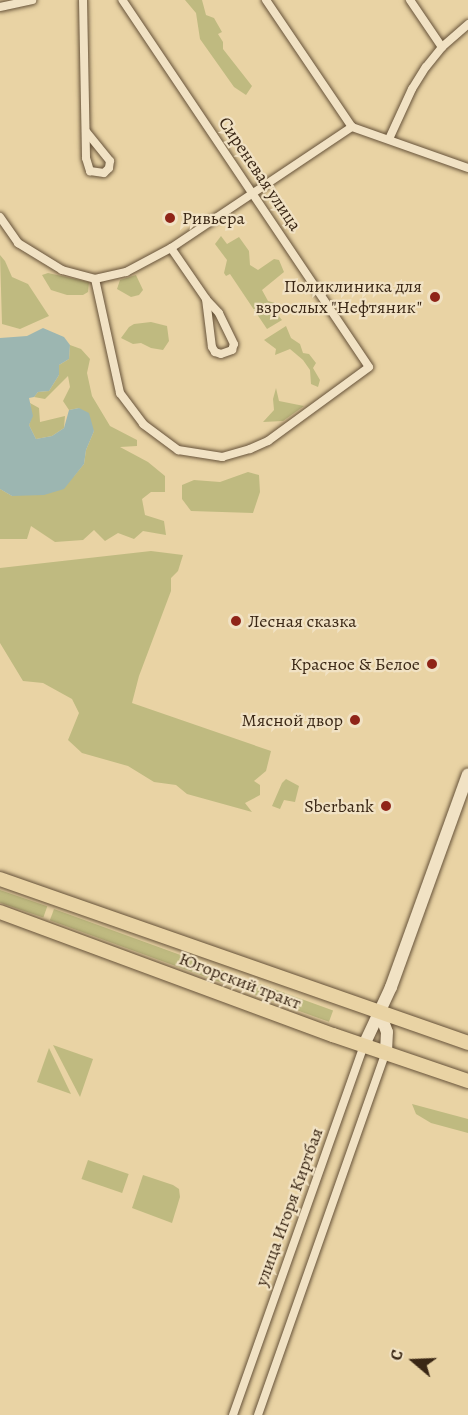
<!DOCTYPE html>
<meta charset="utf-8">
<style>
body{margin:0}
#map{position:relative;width:468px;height:1415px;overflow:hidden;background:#e9d3a4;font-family:Alegreya,serif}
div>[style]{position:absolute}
.green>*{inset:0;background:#bfba80;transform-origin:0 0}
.water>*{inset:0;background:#9cb6b1}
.roads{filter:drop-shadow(0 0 2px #665239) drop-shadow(0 0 2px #665239)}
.minor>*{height:8px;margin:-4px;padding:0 4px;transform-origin:4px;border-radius:4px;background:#f1e2c4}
.secondary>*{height:12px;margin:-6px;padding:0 6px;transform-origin:6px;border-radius:6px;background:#f1e2c4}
.primary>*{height:14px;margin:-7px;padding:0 7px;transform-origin:7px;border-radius:7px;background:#e9d3a4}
.dots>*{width:16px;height:16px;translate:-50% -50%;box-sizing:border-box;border:3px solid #f1e2c4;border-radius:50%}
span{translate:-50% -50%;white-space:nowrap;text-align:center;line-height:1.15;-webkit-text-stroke:4.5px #f1e2c4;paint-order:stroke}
.street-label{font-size:18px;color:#3a2715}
.poi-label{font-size:18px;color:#3a2715}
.left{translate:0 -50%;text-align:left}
.right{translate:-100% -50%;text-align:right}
.north{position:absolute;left:384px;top:1331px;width:60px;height:60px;-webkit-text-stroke:4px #f1e2c4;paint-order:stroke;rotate:289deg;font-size:16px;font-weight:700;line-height:24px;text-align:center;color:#3a2715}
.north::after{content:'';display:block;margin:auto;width:21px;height:27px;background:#3a2715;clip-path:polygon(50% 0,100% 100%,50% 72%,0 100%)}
</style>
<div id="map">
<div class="green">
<div style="clip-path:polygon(185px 0,202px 0,206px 15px,214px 18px,222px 32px,218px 34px,223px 42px,223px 49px,252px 86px,246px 95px,234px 87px,200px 39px,196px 13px)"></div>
<div style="clip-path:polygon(221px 236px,227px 244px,239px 237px,249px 251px,250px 265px,258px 270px,274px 259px,279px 260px,284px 272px,262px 290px,268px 301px,275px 303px,273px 309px,282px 320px,267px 329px,230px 274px,226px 276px,224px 273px,227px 260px,215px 244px)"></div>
<div style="clip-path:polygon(0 255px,5px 261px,12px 277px,28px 284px,49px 316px,20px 329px,2px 324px)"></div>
<div style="clip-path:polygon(48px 273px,89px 282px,88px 292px,83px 295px,67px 295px,51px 290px,42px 275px)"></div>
<div style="clip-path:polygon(136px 275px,143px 290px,139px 295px,131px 297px,117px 289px,120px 280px)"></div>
<div style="clip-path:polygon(151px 322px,167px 326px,169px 341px,163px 350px,151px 348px,141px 343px,133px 344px,121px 338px,129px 327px,134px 324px)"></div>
<div style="clip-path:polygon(286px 326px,291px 338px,300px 344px,303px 353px,309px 354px,316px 363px,313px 368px,320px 380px,318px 387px,311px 384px,310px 370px,303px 360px,290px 349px,275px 355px,276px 349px,264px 340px)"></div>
<div style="clip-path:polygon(70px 345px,81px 349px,90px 359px,87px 373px,92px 396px,110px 426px,137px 440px,137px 446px,120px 447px,148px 462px,165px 476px,165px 492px,151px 492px,142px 499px,145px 515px,164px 521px,166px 535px,143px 531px,134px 539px,118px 533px,105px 541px,94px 530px,83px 540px,55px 542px,31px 526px,27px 539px,0 539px,0 489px,12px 496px,74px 476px,84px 464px,86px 450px,94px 431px,79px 408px,69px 410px,63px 401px,70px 387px,68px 376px,45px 399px,34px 397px,38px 392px,49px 391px,59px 375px,59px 365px,69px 359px)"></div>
<div style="clip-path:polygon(276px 388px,279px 401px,304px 406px,283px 421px,263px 422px,274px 410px,273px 399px)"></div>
<div style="clip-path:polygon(30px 403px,39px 408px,40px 422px,65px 416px,64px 428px,52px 436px,36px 439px,29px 425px,32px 416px)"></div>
<div style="clip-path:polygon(248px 472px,259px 475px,260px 492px,253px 513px,191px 511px,182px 499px,182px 485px,194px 480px,220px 482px)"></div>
<div style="clip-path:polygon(151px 551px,183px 555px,178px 571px,171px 578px,171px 591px,139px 676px,132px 703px,271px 751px,266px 771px,254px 781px,260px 785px,260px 795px,245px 803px,252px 812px,187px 794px,176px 785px,154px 782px,128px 766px,82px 753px,68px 740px,79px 713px,72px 699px,43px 683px,23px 681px,0 643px,0 568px)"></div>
<div style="clip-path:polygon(286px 779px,299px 786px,295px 802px,284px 800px,280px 809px,272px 806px,282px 783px)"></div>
<div style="left:0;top:890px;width:50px;height:12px;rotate:19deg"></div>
<div style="left:54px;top:909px;width:297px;height:12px;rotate:20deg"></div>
<div style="clip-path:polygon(53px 1045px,93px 1059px,80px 1097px)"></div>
<div style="clip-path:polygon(49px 1048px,71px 1094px,37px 1082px)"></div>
<div style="clip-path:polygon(412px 1104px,468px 1119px,468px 1133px,431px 1123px,416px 1114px)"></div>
<div style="left:88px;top:1160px;width:43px;height:20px;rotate:19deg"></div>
<div style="clip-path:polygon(143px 1175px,173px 1185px,179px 1189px,180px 1197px,172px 1223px,132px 1208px)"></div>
</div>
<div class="water">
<div style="clip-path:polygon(43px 328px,64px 337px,70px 345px,69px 359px,59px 365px,59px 375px,49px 391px,38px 392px,34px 397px,29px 398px,33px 416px,29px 425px,36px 439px,52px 436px,64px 428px,69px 410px,79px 408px,89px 413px,94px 431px,86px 450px,84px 464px,64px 489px,44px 495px,12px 496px,0 489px,0 338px,27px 336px)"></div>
</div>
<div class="roads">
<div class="minor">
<div style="left:83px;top:0;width:158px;rotate:88.9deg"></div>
<div style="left:86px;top:158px;width:14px;rotate:73deg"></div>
<div style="left:90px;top:171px;width:14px;rotate:8deg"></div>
<div style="left:104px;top:173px;width:7px;rotate:-45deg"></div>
<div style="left:109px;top:168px;width:7px;rotate:-82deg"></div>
<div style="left:110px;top:161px;width:38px;rotate:-129deg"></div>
<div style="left:266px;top:0;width:153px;rotate:55.9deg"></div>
<div style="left:352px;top:127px;width:123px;rotate:19.5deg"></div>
<div style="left:410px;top:0;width:57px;rotate:55.8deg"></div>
<div style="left:0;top:7px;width:33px;rotate:-12deg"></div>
<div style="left:389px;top:139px;width:55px;rotate:-65.3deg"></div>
<div style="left:412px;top:89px;width:26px;rotate:-58deg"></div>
<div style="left:426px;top:67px;width:26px;rotate:-51deg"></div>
<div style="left:442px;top:47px;width:35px;rotate:-41deg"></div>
<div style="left:0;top:217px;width:32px;rotate:55deg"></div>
<div style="left:18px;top:243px;width:52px;rotate:31.5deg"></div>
<div style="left:62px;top:270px;width:34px;rotate:15deg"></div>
<div style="left:95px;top:279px;width:32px;rotate:-13deg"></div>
<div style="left:126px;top:272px;width:51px;rotate:-28.1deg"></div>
<div style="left:171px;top:248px;width:218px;rotate:-33.8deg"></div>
<div style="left:171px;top:248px;width:62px;rotate:55.5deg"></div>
<div style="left:206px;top:299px;width:48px;rotate:82.9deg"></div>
<div style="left:212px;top:347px;width:6px;rotate:59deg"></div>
<div style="left:215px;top:352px;width:6px;rotate:18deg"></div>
<div style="left:221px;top:354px;width:12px;rotate:-20deg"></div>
<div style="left:232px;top:350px;width:6px;rotate:-72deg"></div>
<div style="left:234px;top:344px;width:34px;rotate:-116deg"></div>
<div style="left:219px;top:313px;width:19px;rotate:-133deg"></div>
<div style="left:95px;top:279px;width:117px;rotate:77.6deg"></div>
<div style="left:120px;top:393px;width:39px;rotate:53deg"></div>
<div style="left:143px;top:424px;width:44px;rotate:36.6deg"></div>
<div style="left:178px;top:450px;width:45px;rotate:9deg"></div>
<div style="left:222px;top:457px;width:29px;rotate:-16deg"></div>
<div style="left:250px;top:449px;width:20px;rotate:-24deg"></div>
<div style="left:268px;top:441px;width:125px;rotate:-36.2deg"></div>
<div style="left:369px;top:367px;width:442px;rotate:-123.9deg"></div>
<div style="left:233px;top:1415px;width:393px;rotate:-70.5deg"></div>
<div style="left:258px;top:1415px;width:385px;rotate:-70.6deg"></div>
</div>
<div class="secondary">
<div style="left:380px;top:1013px;width:20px;rotate:70deg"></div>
<div style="left:387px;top:1032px;width:20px;rotate:93deg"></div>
<div style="left:364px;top:1045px;width:64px;rotate:-65deg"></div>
<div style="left:391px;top:987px;width:226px;rotate:-70.1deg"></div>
</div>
<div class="primary">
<div style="left:0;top:879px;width:496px;rotate:19.3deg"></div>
<div style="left:0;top:912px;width:355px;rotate:20.3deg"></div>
<div style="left:333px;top:1035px;width:143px;rotate:18.8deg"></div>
</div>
</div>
<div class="dots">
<div style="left:170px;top:218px;background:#8f2418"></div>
<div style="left:435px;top:297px;background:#8f2418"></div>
<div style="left:236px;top:621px;background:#8f2418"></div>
<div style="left:432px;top:664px;background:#8f2418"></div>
<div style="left:355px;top:720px;background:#8f2418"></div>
<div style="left:386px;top:806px;background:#8f2418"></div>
</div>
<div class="street-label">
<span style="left:260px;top:174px;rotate:56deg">Сиреневая улица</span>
<span style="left:240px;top:981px;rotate:21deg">Югорский тракт</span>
<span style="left:289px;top:1207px;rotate:-70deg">улица Игоря Киртбая</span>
</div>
<div class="poi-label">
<span class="left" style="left:182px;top:218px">Ривьера</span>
<span class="right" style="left:422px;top:297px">Поликлиника для<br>взрослых "Нефтяник"</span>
<span class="left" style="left:248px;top:621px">Лесная сказка</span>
<span class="right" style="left:420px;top:664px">Красное &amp; Белое</span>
<span class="right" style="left:343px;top:720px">Мясной двор</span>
<span class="right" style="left:374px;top:806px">Sberbank</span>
</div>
<div class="north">С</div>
</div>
